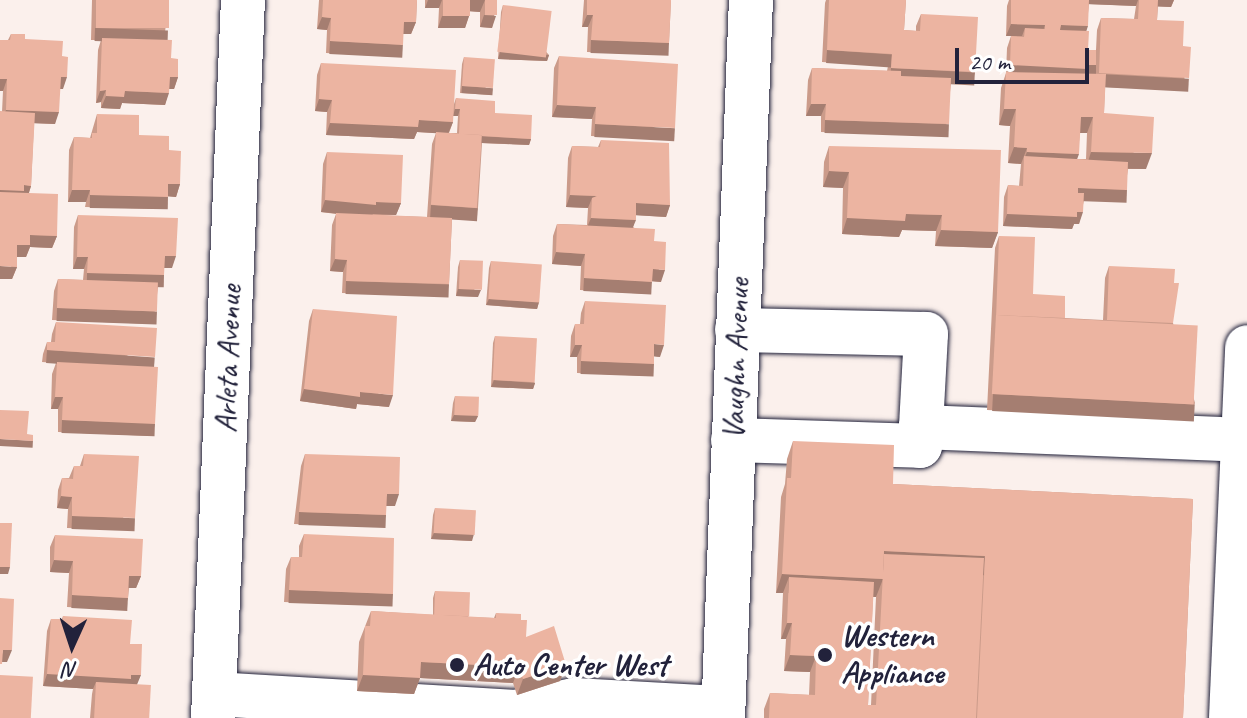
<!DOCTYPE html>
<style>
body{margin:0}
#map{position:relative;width:1247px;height:718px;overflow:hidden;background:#fbf0ec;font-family:Caveat,sans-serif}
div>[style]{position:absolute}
.roads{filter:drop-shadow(0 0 2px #22223b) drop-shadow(0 0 2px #22223b)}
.minor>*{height:44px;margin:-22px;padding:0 22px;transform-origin:22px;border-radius:22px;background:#fff}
.wall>*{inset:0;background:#cb9b8a}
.shaded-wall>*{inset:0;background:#a57e71;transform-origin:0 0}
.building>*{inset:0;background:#ecb4a1;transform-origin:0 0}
.dots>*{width:22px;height:22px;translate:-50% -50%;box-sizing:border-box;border:4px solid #fff;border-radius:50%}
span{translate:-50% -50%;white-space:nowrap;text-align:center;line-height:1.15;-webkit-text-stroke:7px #fff;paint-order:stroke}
.street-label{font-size:32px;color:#22223b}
.poi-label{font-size:32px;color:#22223b;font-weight:700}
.left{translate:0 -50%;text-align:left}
.north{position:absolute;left:32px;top:606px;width:80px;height:80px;-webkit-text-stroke:6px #fff;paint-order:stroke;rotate:183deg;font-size:22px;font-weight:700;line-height:32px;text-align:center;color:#22223b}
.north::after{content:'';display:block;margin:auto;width:28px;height:36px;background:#22223b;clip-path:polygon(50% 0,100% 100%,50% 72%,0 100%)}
.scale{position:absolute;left:955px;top:48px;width:134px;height:36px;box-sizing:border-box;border:4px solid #22223b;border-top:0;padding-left:10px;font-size:24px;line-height:28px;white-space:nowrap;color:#22223b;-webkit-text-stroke:6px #fff;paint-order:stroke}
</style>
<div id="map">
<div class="roads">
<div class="minor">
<div style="left:737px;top:330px;width:189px;rotate:1.2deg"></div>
<div style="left:926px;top:334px;width:93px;rotate:93.1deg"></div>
<div style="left:921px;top:427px;width:321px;rotate:2.3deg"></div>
<div style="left:733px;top:440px;width:187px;rotate:1.8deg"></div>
<div style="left:920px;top:446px;width:19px;rotate:-87deg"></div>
<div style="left:214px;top:694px;width:302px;rotate:3.4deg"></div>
<div style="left:515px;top:712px;width:60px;rotate:-11.5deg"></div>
<div style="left:574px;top:700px;width:149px;rotate:3.1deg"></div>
<div style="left:213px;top:718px;width:719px;rotate:-87.61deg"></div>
<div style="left:723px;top:718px;width:719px;rotate:-87.77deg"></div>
<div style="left:1231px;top:718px;width:371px;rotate:-87.5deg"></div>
</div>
</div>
<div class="wall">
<div style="clip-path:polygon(92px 0,169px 0,164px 40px,178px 77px,174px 89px,169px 89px,165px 105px,122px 103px,120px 109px,101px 108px,101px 102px,96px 103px,98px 50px,101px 40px,91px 40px)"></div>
<div style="clip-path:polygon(319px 0,417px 0,416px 22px,411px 34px,403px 34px,398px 57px,326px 53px,327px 30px,317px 29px)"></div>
<div style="clip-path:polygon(425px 0,497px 0,492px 28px,480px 27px,480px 12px,469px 11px,469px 16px,465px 28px,438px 28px,439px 8px,425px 8px)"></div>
<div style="clip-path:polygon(584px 0,671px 0,669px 43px,664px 55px,587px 52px,588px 27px,582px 27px)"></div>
<div style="clip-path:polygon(826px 0,906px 0,904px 30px,916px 31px,916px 26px,921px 14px,975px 72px,971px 84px,951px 83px,945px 136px,821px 132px,821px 116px,806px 116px,808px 80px,812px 68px,887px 71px,888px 66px,822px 62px,825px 3px)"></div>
<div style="clip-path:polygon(evenodd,1009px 0,1174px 0,1171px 7px,1158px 6px,1157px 20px,1183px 46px,1185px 90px,1105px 87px,1104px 113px,1146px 169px,1128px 169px,1123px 202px,1084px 200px,1079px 224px,1074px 224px,1072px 229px,1003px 226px,1004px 197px,1008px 185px,1019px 186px,1021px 164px,1008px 163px,1010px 126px,999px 125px,1001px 88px,1006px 73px,1007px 48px,1011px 36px,1022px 36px,1006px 36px,1007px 6px,1009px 0,1089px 4px,1136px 6px,1134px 19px,1101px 18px,1097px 30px,1096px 50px,1088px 50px,1086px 31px,1089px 4px,1009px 0,1080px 133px,1087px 133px,1086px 159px,1077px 159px,1080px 133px)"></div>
<div style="clip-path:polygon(503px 5px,549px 55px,547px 61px,498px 59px,501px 12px)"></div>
<div style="clip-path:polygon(11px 34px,62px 56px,63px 89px,60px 89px,55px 124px,34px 123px,31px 186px,29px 193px,57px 236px,52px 248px,30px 247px,26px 257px,17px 257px,17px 267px,12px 279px,2px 112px,3px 91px,0 91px,0 40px,8px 40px)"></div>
<div style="clip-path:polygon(559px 56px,671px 140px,591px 136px,592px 119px,552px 117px,554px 68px)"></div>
<div style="clip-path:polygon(464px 57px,491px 95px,460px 93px,462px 64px)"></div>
<div style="clip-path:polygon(evenodd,321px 63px,454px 104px,456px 98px,495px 113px,531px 139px,529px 145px,482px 143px,478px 208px,474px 220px,452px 219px,449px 284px,445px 296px,342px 293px,343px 272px,330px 271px,332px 225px,336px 214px,321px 212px,323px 164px,327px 152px,401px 203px,396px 215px,372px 215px,427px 217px,432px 144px,436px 133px,417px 132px,414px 139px,326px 135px,327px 112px,315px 111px,317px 75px,321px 63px,453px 116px,458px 116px,457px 133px,449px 133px,453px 122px,453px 116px)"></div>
<div style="clip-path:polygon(97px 114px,169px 150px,180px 184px,176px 197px,168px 196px,163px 209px,85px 207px,86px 202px,68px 202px,69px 150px,74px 137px,90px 138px)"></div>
<div style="clip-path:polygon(601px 140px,670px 205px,666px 217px,636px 215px,633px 227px,654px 241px,661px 282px,652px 281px,648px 294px,580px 290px,581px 266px,552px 264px,553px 236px,557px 224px,587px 225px,588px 208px,566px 207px,568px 158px,572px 146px,598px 147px)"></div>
<div style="clip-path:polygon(829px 146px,998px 232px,992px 248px,935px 246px,936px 231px,902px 230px,899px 237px,842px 234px,843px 188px,823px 187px,824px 162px)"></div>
<div style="clip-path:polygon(78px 215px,172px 268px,164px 268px,164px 275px,158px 287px,153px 324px,52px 320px,54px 291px,58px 279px,83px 280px,84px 269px,73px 269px,74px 227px)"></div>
<div style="clip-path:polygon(999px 236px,1033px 294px,1065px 318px,1103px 320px,1105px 278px,1109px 266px,1173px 323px,1195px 403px,1189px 419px,987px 410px,995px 248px)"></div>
<div style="clip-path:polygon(460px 260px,478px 297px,456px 296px,458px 267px)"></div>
<div style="clip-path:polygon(491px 261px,539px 302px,537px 309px,486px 305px,489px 268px)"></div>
<div style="clip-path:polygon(585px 301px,660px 357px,654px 356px,654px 364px,649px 376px,577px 373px,577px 357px,570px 357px,571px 336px,575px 324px,580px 324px,581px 313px)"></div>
<div style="clip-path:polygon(313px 309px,389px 407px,357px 404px,356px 409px,300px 401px,309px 321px)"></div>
<div style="clip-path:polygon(56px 322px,152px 367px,155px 424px,151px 436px,58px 432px,58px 409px,51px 409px,52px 374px,56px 363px,42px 362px,43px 354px,47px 342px,51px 342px,52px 334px)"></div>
<div style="clip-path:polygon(495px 336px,535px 383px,533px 389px,491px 387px,493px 343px)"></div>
<div style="clip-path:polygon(455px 396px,478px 416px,475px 422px,451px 421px,453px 403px)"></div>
<div style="clip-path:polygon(evenodd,793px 441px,893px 484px,1193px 499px,1183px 718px,764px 718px,764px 709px,770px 693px,809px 695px,810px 672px,784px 671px,786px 639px,781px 639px,783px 593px,776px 593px,781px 497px,785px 484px,787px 459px,793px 441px,873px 597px,876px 597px,871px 705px,868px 705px,873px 597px)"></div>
<div style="clip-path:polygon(84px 454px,131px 530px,67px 528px,68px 509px,57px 508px,58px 490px,62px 478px,69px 478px,74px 466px,80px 466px)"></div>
<div style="clip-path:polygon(305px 454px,395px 506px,386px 506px,386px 515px,382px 527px,294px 524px,301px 466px)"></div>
<div style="clip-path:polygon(435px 508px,472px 541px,431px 539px,433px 515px)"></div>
<div style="clip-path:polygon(304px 534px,393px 594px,388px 606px,284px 602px,286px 569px,291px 557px,299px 557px,299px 546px)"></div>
<div style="clip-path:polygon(55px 535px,141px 576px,136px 588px,129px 588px,128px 598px,124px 610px,67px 607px,69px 573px,50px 572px,50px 547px)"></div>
<div style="clip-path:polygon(435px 591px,469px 617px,494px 618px,496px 613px,521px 620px,526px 637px,566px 665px,560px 681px,517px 695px,513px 683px,420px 678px,414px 694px,357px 691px,359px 642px,371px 611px,433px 615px,433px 598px)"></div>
<div style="clip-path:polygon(63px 616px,130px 644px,137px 685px,149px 718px,90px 718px,92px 694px,93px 689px,43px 686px,47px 631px,51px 619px,62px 619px)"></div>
</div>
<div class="shaded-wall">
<div style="clip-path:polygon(428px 0,442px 0,439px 8px,425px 8px)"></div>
<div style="clip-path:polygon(470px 0,485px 0,480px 12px,466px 11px)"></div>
<div style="clip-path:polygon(1087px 0,1138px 0,1136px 6px,1085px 4px)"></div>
<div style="clip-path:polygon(1139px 0,1174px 0,1171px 7px,1139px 6px)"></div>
<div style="clip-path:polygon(484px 15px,496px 16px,492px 28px,480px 27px)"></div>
<div style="clip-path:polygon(587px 15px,593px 15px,588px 27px,582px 27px)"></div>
<div style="clip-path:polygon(442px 16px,469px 16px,465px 28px,438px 28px)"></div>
<div style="clip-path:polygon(322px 17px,331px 18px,327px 30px,317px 29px)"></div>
<div style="clip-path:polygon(404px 22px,416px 22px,411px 34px,399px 34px)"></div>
<div style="clip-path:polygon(1011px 24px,1045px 25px,1041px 37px,1025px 28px,1022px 36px,1006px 36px)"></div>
<div style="clip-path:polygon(1061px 25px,1088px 26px,1084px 38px,1056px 37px)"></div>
<div style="left:95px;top:28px;width:73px;height:13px;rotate:2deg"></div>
<div style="left:591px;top:40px;width:78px;height:13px;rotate:2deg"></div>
<div style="left:330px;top:41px;width:73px;height:13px;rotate:3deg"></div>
<div style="left:827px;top:50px;width:65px;height:13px;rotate:4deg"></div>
<div style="clip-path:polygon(500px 52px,549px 55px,547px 61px,498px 59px)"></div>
<div style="left:1010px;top:65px;width:86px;height:13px"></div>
<div style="left:891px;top:68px;width:84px;height:13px;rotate:3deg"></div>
<div style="left:1099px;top:74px;width:90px;height:13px;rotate:3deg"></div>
<div style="clip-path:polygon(61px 77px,67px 77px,63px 89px,57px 89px)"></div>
<div style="clip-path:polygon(170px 77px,178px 77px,174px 89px,165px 89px)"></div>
<div style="clip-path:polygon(0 79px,7px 79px,3px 91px,0 91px)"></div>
<div style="left:462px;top:86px;width:31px;height:7px;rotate:4deg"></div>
<div style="clip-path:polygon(106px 90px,101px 102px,96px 103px,100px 91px)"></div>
<div style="clip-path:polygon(125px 91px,169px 93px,165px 105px,122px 103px,120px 109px,101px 108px,106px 96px)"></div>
<div style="clip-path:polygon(319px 99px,332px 100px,327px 112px,315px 111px)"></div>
<div style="clip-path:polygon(811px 104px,826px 104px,821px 116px,806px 116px)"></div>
<div style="clip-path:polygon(557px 105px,596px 107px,592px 119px,552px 117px)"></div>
<div style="clip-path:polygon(455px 109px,460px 109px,458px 116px,453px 116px)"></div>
<div style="clip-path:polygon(1004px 109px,1016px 109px,1010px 126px,999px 125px)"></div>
<div style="clip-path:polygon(6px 110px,59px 112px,55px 124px,1px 122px)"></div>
<div style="clip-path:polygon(1081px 117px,1093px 117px,1087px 133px,1075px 133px)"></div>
<div style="clip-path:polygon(419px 120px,453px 122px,448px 134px,417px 132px,414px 139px,326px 135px,330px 123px)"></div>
<div style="left:825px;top:120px;width:124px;height:13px;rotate:2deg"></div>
<div style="left:595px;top:124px;width:80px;height:13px;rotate:3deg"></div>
<div style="clip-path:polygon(459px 135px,531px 139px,529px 145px,456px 142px)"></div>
<div style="clip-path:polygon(1014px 147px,1027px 148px,1021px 164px,1008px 163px)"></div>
<div style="clip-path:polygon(1027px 152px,1079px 154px,1073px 170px,1024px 159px)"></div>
<div style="clip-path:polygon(1091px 152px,1152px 153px,1146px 169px,1086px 168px)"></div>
<div style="clip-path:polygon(829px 171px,849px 172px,843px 188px,823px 187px)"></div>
<div style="clip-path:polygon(168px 184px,180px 184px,176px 197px,163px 196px)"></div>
<div style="clip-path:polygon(24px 185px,31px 186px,27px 198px,0 202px,0 190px)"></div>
<div style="left:1078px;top:188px;width:49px;height:13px;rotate:2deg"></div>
<div style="clip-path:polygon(72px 190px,90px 190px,86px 202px,68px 202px)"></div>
<div style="left:90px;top:195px;width:78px;height:13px;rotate:1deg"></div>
<div style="clip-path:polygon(570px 195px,597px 196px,592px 198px,588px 208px,566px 207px)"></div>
<div style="clip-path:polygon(325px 200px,376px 202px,401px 203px,396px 215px,373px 214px,371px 217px,321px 212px)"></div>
<div style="clip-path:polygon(636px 203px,670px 205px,666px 217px,632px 215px)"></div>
<div style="left:431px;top:205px;width:47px;height:13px;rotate:4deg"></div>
<div style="clip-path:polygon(1077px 212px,1083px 212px,1079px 224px,1074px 224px,1072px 229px,1003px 226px,1007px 214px)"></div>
<div style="clip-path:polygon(906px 214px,942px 215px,936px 231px,902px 230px,899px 237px,842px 234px,847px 218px)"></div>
<div style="clip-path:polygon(591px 218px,636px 220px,631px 232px,586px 230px)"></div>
<div style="clip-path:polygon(941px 230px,998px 232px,992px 248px,935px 246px)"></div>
<div style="clip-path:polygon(30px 235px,57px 236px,52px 248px,30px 247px,26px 257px,13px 257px,17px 245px)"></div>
<div style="clip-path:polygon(556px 252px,585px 254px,581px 266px,552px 264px)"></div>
<div style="clip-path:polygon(165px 256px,176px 256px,172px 268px,160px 268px)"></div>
<div style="clip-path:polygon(77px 257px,88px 257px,84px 269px,73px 269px)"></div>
<div style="clip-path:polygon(335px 259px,347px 260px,343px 272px,330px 271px)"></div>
<div style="clip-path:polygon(0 266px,17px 267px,12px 279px,0 279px)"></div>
<div style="clip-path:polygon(653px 269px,665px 270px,661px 282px,648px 281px)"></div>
<div style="left:87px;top:273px;width:77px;height:13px;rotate:1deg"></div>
<div style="left:584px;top:278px;width:68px;height:13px;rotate:3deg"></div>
<div style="left:346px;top:281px;width:103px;height:13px;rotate:2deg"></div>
<div style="clip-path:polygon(458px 289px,481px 290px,478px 297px,456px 296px)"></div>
<div style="clip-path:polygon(489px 299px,539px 302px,537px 309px,486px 305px)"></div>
<div style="left:57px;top:308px;width:100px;height:13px;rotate:2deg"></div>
<div style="clip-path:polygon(654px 344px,664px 345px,660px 357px,650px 356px)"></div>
<div style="clip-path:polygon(575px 345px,582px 345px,577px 357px,570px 357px)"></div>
<div style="left:47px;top:350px;width:108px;height:13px;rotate:4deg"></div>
<div style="left:581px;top:361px;width:73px;height:13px;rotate:2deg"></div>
<div style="clip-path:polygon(494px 380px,535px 383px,533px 389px,491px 387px)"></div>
<div style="clip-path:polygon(304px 389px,360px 392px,393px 395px,389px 407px,357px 404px,356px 409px,300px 401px)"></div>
<div style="left:993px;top:394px;width:202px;height:17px;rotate:3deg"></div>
<div style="clip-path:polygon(55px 397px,63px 397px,58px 409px,51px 409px)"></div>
<div style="clip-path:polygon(454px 415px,478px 416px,475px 422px,451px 421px)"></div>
<div style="left:62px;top:420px;width:93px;height:13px;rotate:2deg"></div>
<div style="left:0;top:439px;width:33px;height:7px;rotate:3deg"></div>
<div style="clip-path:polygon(387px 494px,399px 494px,395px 506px,382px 506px)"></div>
<div style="clip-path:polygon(61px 496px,72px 497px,68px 509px,57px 508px)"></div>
<div style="left:299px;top:512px;width:87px;height:13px;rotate:2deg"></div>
<div style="left:72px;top:516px;width:63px;height:13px;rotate:2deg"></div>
<div style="clip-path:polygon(434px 533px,474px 534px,472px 541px,431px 539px)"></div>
<div style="left:884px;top:551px;width:101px;height:19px;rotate:3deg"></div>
<div style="clip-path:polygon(54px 560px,73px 561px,69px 573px,50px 572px)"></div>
<div style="clip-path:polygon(0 567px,10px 567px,8px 574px,0 574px)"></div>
<div style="clip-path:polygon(782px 574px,883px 579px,876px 597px,788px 593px,789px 577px,783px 593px,776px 593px)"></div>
<div style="clip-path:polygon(129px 576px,141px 576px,136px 588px,125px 588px)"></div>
<div style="left:289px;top:590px;width:104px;height:13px;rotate:2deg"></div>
<div style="left:72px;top:595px;width:56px;height:13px;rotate:3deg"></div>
<div style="clip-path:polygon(787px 623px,792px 623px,786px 639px,781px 639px)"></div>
<div style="clip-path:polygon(3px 650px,12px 650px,7px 662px,0 662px)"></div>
<div style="clip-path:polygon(790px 655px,816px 656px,810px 672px,784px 671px)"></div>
<div style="clip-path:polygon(421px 662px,519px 667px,513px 683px,420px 678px,414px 694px,357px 691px,363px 675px)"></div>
<div style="clip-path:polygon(566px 665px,560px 681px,517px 695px,523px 679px)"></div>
<div style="clip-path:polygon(47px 674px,131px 675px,141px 675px,136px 687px,96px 682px,93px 689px,43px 686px)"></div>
</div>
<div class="building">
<div style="left:96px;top:0;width:73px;height:28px"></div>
<div style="clip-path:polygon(323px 0,417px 0,416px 22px,404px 22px,403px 45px,330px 41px,331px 18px,322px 17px)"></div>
<div style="left:443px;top:0;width:27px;height:16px"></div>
<div style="left:485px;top:0;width:12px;height:15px"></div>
<div style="clip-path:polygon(587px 0,671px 0,669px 43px,591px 40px,593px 15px,587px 15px)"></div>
<div style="clip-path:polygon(829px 0,906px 0,904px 30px,920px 31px,921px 14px,978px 17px,975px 72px,891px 68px,892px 54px,827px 50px)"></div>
<div style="clip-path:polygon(1011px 0,1089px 0,1088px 26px,1061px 25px,1060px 30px,1089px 31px,1088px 50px,1096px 50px,1096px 65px,1087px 65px,1087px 69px,1010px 65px,1011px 36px,1024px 37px,1025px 28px,1045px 29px,1045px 25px,1011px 24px)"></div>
<div style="clip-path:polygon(1139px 0,1158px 0,1157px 20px,1184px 21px,1183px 46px,1191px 47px,1189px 78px,1099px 73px,1101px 18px,1138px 19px)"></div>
<div style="left:503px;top:5px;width:49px;height:47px;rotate:7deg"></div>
<div style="clip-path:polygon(11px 34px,25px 34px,25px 39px,63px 41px,62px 56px,68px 57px,67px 77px,61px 77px,59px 112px,6px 110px,7px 79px,0 79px,0 40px,10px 40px)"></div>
<div style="clip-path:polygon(102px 38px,172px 40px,171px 58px,178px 59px,178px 77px,170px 77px,169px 93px,125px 91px,124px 97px,106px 96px,106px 90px,100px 91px)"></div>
<div style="clip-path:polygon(559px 56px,678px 64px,675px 128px,595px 124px,596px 107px,557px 105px)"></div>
<div style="left:464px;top:57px;width:31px;height:29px;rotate:4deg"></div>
<div style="clip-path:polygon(321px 63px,456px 70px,453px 122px,419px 120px,418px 127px,330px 123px,332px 100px,319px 99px)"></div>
<div style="clip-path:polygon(812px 68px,901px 71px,901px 76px,951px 78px,949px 124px,825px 120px,826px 104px,811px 104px)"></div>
<div style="clip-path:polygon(1006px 72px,1106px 74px,1104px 113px,1154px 117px,1152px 153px,1091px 152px,1093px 117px,1081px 117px,1079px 154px,1027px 152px,1027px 148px,1014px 147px,1016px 109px,1004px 109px)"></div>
<div style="clip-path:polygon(456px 98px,495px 101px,495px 113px,532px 115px,531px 139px,482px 136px,482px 135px,459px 134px,460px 109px,455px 109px)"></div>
<div style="clip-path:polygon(0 111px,35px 113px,31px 186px,24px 185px,24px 191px,0 190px)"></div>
<div style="clip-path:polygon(97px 114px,139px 115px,139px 135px,169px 136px,169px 150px,181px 151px,180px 184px,168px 184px,168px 197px,90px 195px,90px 190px,72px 190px,74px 137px,92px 138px,92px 133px,97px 133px)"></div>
<div style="left:436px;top:132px;width:46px;height:73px;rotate:4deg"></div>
<div style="clip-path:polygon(601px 140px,669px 143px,670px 205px,636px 203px,636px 220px,591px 218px,592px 198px,597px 196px,570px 195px,572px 146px,600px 147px)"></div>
<div style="clip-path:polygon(829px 146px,1001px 150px,998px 232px,941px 230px,942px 215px,906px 214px,905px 221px,847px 218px,849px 172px,829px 171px)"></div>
<div style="clip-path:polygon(327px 152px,403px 155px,401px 203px,376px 202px,376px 205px,325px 200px)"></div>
<div style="clip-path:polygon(1024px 156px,1128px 162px,1127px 190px,1078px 188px,1078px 193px,1084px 193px,1083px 212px,1077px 212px,1077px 217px,1007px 214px,1008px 185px,1023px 186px)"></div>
<div style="clip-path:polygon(0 192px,58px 194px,57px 236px,30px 235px,30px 245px,17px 245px,17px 267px,0 266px)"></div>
<div style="clip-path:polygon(336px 213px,452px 218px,449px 284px,346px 281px,347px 260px,335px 259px)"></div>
<div style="clip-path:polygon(78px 215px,178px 218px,176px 256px,165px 256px,164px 275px,87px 273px,88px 257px,77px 257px)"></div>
<div style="clip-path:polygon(557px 224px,655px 229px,654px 241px,666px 242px,665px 270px,653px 269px,652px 282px,584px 278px,585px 254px,556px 252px)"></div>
<div style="clip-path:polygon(999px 236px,1035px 237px,1033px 294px,1065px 296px,1065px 318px,996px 315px,996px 319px)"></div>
<div style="left:460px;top:260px;width:23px;height:29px;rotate:2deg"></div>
<div style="left:491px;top:261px;width:51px;height:38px;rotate:4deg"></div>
<div style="clip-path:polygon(1109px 266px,1175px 269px,1174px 283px,1179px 283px,1173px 323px,1107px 320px)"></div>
<div style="left:58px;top:279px;width:100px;height:29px;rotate:2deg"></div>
<div style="clip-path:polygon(585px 301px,666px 305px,664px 345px,654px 344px,654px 364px,581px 361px,582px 345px,575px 345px,575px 324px,584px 324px)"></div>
<div style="clip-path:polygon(313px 309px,397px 316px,393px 395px,360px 392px,360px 397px,304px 389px)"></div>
<div style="left:996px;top:315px;width:202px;height:79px;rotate:3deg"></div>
<div style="clip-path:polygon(56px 322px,157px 328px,155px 357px,47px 350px,47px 342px,55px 342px)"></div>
<div style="left:495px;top:336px;width:42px;height:44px;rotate:3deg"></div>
<div style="clip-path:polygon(57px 362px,158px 367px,155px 424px,62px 420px,63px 397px,55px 397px)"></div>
<div style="left:455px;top:396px;width:24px;height:19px;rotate:2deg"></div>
<div style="clip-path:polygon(0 410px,29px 411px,27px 434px,33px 435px,33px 441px,0 439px)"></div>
<div style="clip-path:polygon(793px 441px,894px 445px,893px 484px,1193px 499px,1183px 718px,977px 718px,985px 556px,884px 551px,883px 579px,782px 574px,787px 478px,791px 478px)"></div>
<div style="clip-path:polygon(84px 454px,139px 456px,135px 518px,72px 516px,72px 497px,61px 496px,62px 478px,73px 479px,74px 466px,83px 466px)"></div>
<div style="clip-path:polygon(305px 454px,400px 457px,399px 494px,387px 494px,386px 515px,299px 512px)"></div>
<div style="left:435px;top:508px;width:41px;height:25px;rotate:3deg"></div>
<div style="clip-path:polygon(0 523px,12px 523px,10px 567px,0 567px)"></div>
<div style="clip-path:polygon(304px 534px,394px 538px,393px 594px,289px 590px,291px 557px,302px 557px)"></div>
<div style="clip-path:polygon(55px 535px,143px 539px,141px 576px,129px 576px,128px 598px,72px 595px,73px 561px,54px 560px)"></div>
<div style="clip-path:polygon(884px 554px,984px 558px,976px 718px,769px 718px,770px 693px,815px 695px,816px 656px,790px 655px,792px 623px,787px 623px,789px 577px,874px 582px,868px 705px,876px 705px)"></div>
<div style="left:435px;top:591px;width:35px;height:24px;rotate:2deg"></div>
<div style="clip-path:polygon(0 598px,14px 599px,12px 650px,3px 650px,2px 664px,0 664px)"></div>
<div style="clip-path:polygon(371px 611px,496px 618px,496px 613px,521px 614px,521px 620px,527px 620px,526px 637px,554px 626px,566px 665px,523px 679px,519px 667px,421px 662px,420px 678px,363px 675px,365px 626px,370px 626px)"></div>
<div style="clip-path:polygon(63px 616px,132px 620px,130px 644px,142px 644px,141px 675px,131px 675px,131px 679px,47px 674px,51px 619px,63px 619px)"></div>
<div style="left:0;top:675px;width:33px;height:43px;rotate:3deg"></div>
<div style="left:96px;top:682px;width:55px;height:36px;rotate:3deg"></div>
</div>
<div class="dots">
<div style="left:825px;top:655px;background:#22223b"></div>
<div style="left:457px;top:665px;background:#22223b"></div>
</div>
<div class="street-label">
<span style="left:228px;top:359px;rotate:-88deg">Arleta Avenue</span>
<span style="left:736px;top:359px;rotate:-88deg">Vaughn Avenue</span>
</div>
<div class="poi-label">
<span class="left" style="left:841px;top:655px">Western<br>Appliance</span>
<span class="left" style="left:473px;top:665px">Auto Center West</span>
</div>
<div class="north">N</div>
<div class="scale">20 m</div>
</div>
